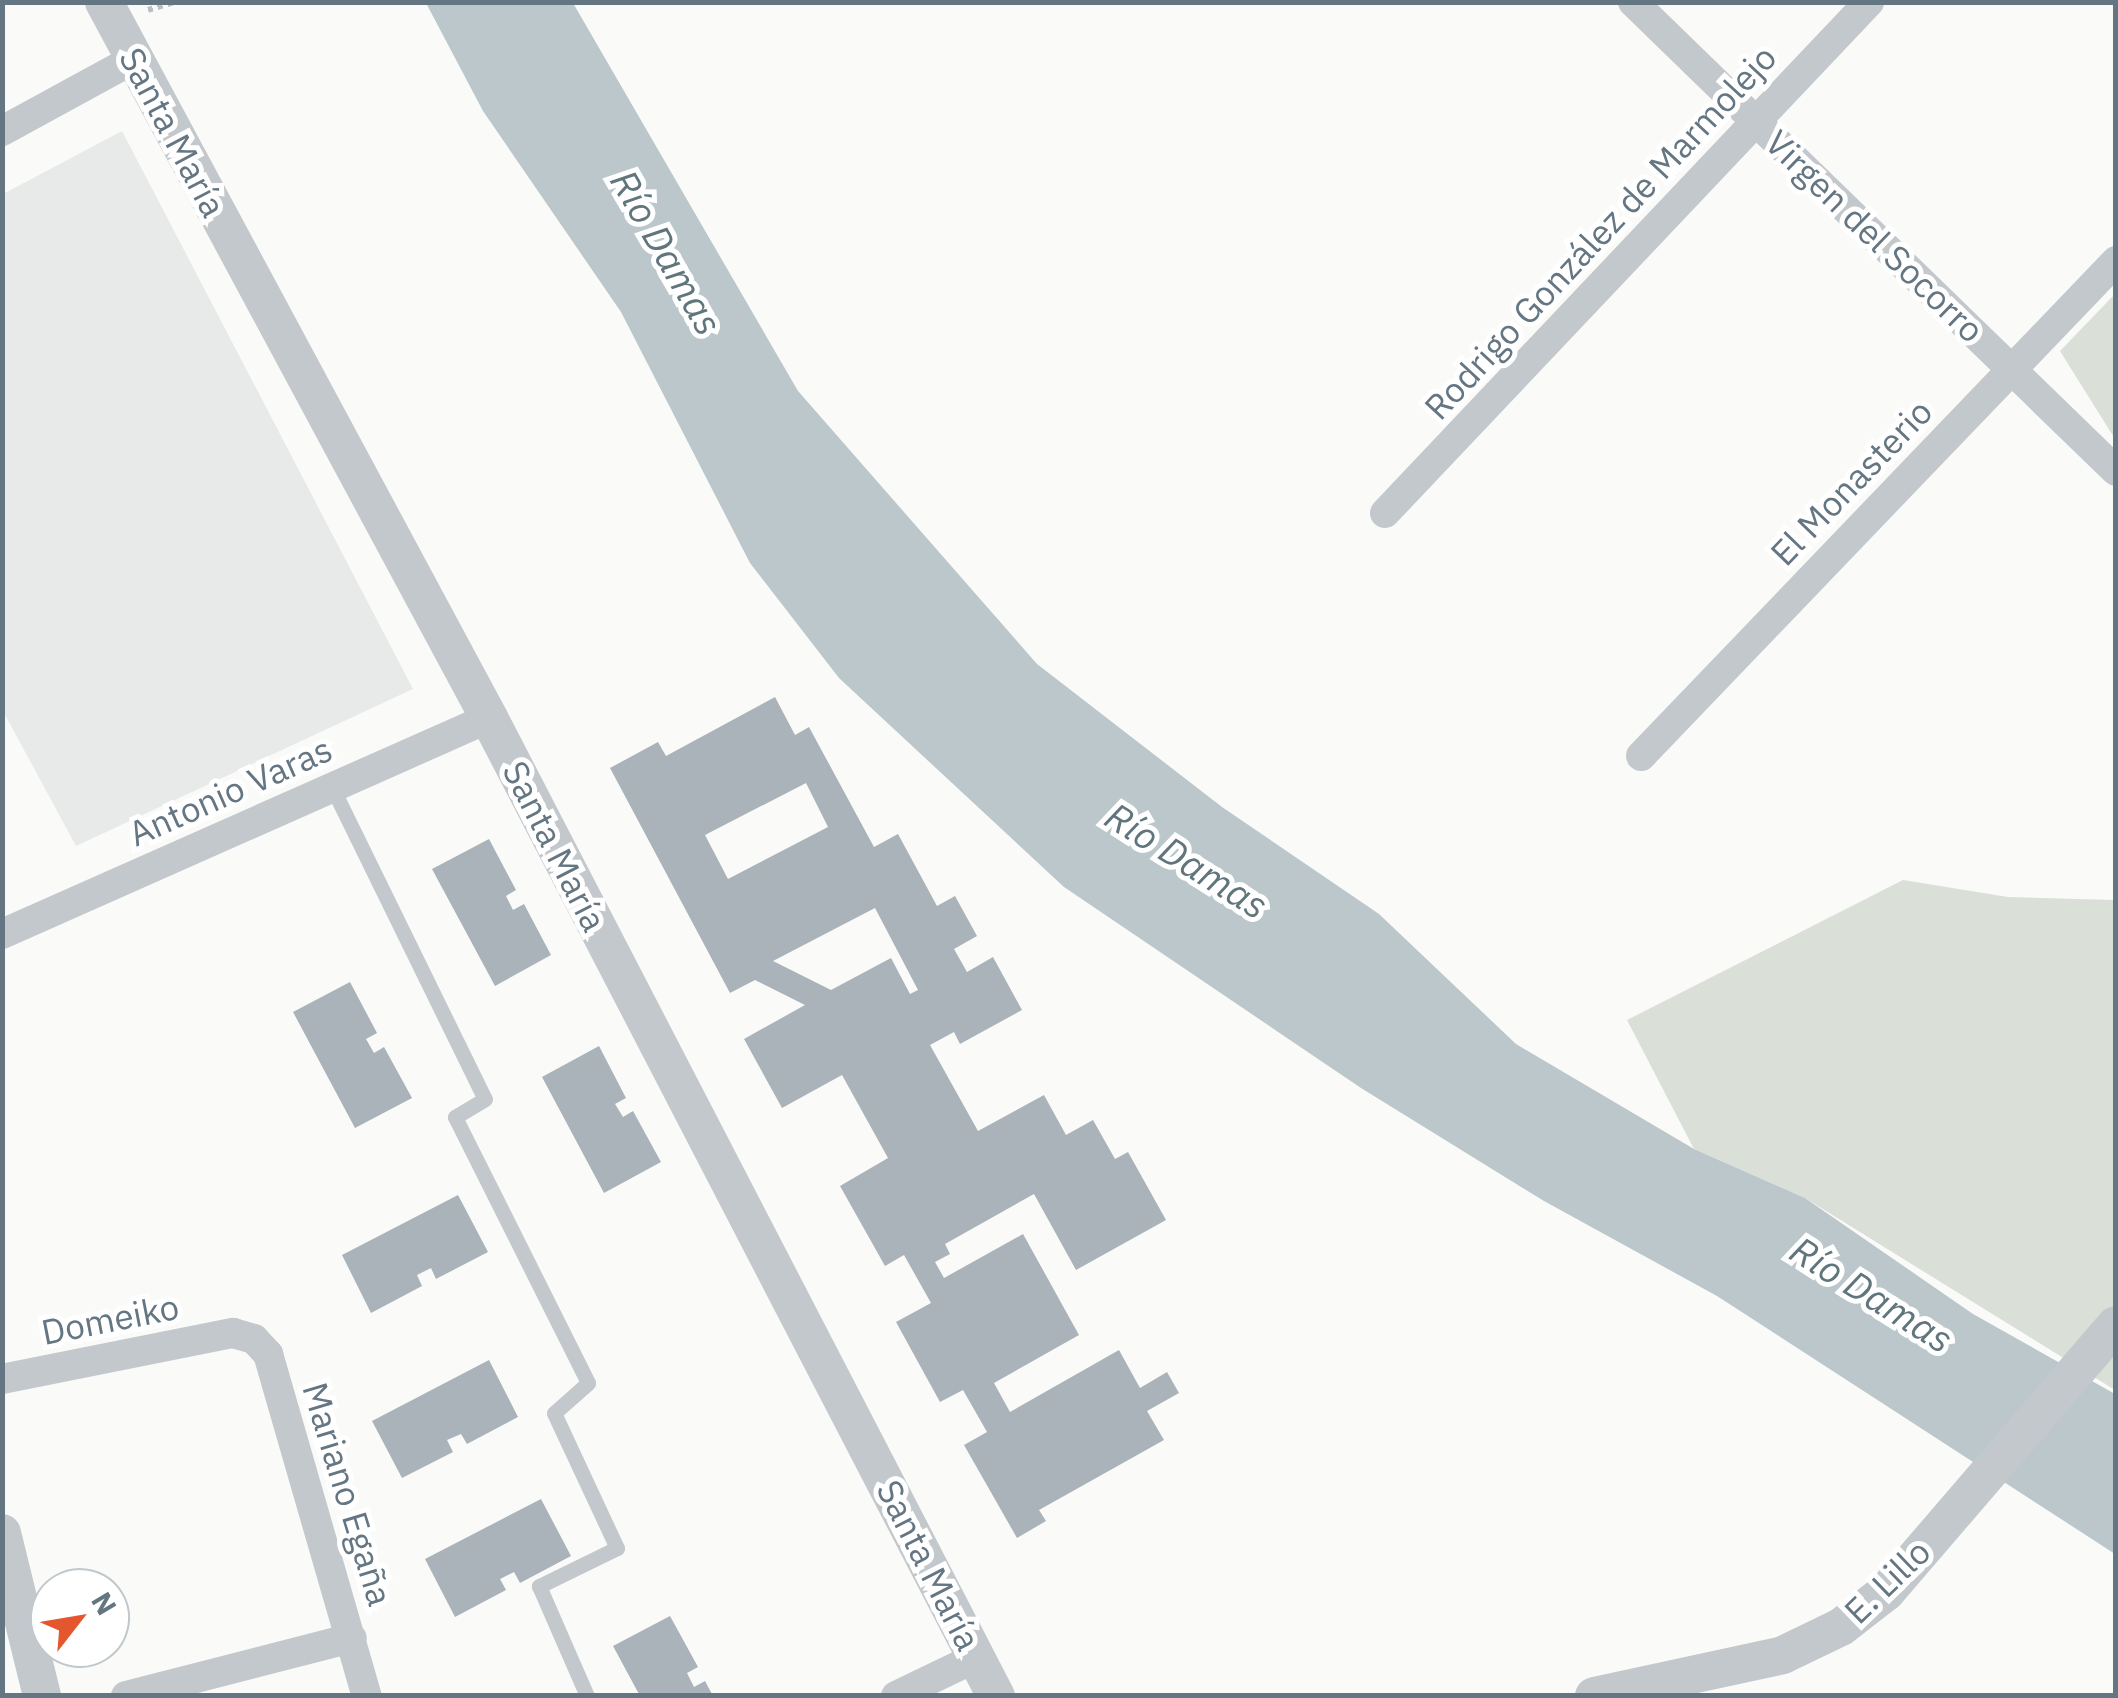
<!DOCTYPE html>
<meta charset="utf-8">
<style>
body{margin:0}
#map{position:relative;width:2118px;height:1698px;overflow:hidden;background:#fafaf8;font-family:"IBM Plex Sans",sans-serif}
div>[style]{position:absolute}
.built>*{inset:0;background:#e8e9e9}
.green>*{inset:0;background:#dadfd7}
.water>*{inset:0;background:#bbc7cb}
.building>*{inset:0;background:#aab3b9}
.path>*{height:6px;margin-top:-3px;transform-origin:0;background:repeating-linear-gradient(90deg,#bbbfc2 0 5px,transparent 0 10px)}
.service>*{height:15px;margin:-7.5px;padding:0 7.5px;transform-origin:7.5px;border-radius:7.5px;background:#c3c8cc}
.minor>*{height:30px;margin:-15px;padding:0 15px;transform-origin:15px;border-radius:15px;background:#c3c8cc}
.tertiary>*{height:38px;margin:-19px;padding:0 19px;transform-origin:19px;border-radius:19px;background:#c3c8cc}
span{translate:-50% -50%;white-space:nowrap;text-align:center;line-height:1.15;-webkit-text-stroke:10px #fff;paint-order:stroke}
.street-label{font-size:35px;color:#657683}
.water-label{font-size:38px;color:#60757c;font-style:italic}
.frame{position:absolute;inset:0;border:5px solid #657683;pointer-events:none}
.north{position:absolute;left:30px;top:1568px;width:100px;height:100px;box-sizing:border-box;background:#fff;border:2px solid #c1c8cd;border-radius:50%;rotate:59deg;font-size:28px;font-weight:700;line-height:40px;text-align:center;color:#657683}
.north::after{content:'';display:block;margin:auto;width:35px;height:45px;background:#e4572e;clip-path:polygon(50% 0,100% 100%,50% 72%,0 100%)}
</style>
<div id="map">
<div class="built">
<div style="clip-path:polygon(122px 131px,413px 689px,76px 846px,3px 711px,3px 194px)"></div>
</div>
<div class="green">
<div style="clip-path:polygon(2115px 294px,2115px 439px,2060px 351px)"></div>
<div style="clip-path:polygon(1903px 880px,2008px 897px,2115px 900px,2115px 1390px,1805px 1198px,1694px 1149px,1627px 1020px)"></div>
</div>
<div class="water">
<div style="clip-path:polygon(426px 3px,573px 3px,798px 391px,1037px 664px,1222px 807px,1379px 914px,1516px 1044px,1694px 1149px,1805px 1198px,1973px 1314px,2115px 1394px,2115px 1554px,1717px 1296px,1544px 1201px,1361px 1088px,1064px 887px,839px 678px,750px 563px,621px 312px,483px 111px)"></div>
</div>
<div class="building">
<div style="clip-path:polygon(evenodd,775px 697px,795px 735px,809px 727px,874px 847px,898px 834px,937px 906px,955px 896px,977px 936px,954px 949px,967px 972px,993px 957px,1022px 1010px,960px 1044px,954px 1032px,930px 1045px,978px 1131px,1044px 1095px,1066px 1135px,1093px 1120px,1115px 1159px,1128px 1152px,1166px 1220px,1076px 1270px,1034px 1194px,945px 1244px,950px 1254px,935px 1262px,944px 1278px,1023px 1234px,1079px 1335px,994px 1383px,1010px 1412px,1119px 1350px,1140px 1388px,1167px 1372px,1179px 1393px,1147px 1411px,1164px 1440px,1039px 1510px,1046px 1521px,1017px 1538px,964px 1445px,987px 1432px,963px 1390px,940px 1402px,896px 1322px,931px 1303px,904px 1255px,885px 1266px,840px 1186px,888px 1158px,842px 1075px,782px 1108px,744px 1039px,805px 1005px,755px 980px,730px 993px,610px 768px,658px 742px,666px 756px,775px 697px,806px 783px,828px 827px,728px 879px,705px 835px,806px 783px,775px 697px,875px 908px,918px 990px,910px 994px,891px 958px,831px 990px,773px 961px,875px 908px)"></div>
<div style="clip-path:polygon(489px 839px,516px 890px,506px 896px,513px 910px,524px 904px,551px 955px,495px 986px,432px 869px)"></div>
<div style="clip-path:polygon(350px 982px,377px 1033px,366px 1039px,374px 1053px,384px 1047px,412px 1098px,355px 1128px,293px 1012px)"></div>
<div style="clip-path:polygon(599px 1046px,626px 1098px,615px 1104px,623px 1117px,633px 1111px,661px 1162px,604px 1193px,542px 1077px)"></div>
<div style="clip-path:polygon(458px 1195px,488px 1252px,436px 1279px,431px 1268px,417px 1275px,422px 1286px,371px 1313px,342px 1255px)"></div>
<div style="clip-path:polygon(489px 1360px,518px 1417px,467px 1444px,461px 1434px,447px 1440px,453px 1452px,402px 1478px,372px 1421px)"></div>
<div style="clip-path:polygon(541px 1499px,571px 1556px,520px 1583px,514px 1572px,500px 1579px,506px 1590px,455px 1617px,425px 1559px)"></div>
<div style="clip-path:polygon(670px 1616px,698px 1667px,687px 1673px,694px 1687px,705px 1681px,713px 1696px,640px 1696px,613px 1646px)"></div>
</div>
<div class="path">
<div style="left:148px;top:10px;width:27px;rotate:-17deg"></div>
</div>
<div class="service">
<div style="left:332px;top:787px;width:347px;rotate:63.9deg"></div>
<div style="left:485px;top:1099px;width:35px;rotate:149deg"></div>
<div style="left:455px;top:1117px;width:297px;rotate:63.4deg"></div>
<div style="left:588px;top:1383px;width:45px;rotate:138.6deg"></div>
<div style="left:554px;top:1413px;width:149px;rotate:65deg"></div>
<div style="left:617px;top:1548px;width:87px;rotate:154deg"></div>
<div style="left:539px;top:1586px;width:120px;rotate:66.4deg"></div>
</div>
<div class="minor">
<div style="left:1633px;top:2px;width:673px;rotate:44.16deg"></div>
<div style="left:2px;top:131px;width:150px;rotate:-28.6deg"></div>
<div style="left:1385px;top:513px;width:704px;rotate:-46.55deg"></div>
<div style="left:1641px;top:756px;width:686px;rotate:-46.18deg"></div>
<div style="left:2px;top:934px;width:533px;rotate:-23.92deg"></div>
<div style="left:2px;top:1379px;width:236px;rotate:-11.3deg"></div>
<div style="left:233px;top:1333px;width:22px;rotate:16deg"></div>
<div style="left:254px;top:1339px;width:21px;rotate:47deg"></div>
<div style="left:268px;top:1354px;width:356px;rotate:73.9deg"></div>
<div style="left:126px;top:1696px;width:233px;rotate:-14.4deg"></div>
<div style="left:896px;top:1696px;width:90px;rotate:-25.7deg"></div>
</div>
<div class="tertiary">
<div style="left:104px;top:2px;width:813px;rotate:61.73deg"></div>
<div style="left:489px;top:718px;width:1102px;rotate:62.6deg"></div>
<div style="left:2px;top:1533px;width:168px;rotate:76.2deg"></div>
<div style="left:1594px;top:1696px;width:193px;rotate:-12.2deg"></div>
<div style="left:1783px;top:1655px;width:64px;rotate:-25.8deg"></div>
<div style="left:1841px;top:1627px;width:57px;rotate:-37.9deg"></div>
<div style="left:1886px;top:1592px;width:352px;rotate:-49.3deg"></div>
</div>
<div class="street-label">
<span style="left:173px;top:132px;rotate:62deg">Santa María</span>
<span style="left:1600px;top:232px;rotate:-47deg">Rodrigo González de Marmolejo</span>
<span style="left:1875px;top:236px;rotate:44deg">Virgen del Socorro</span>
<span style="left:1851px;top:482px;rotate:-46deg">El Monasterio</span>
<span style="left:230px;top:791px;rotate:-24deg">Antonio Varas</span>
<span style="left:555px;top:846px;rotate:63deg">Santa María</span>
<span style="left:110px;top:1319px;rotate:-11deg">Domeiko</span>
<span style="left:348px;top:1494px;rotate:73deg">Mariano Egaña</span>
<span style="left:929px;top:1565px;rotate:63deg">Santa María</span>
<span style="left:1887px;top:1581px;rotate:-44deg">E. Lillo</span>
</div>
<div class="water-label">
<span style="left:667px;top:252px;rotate:60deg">Río Damas</span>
<span style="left:1187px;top:860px;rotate:32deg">Río Damas</span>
<span style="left:1872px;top:1294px;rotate:32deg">Río Damas</span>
</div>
<div class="frame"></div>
<div class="north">N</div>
</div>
